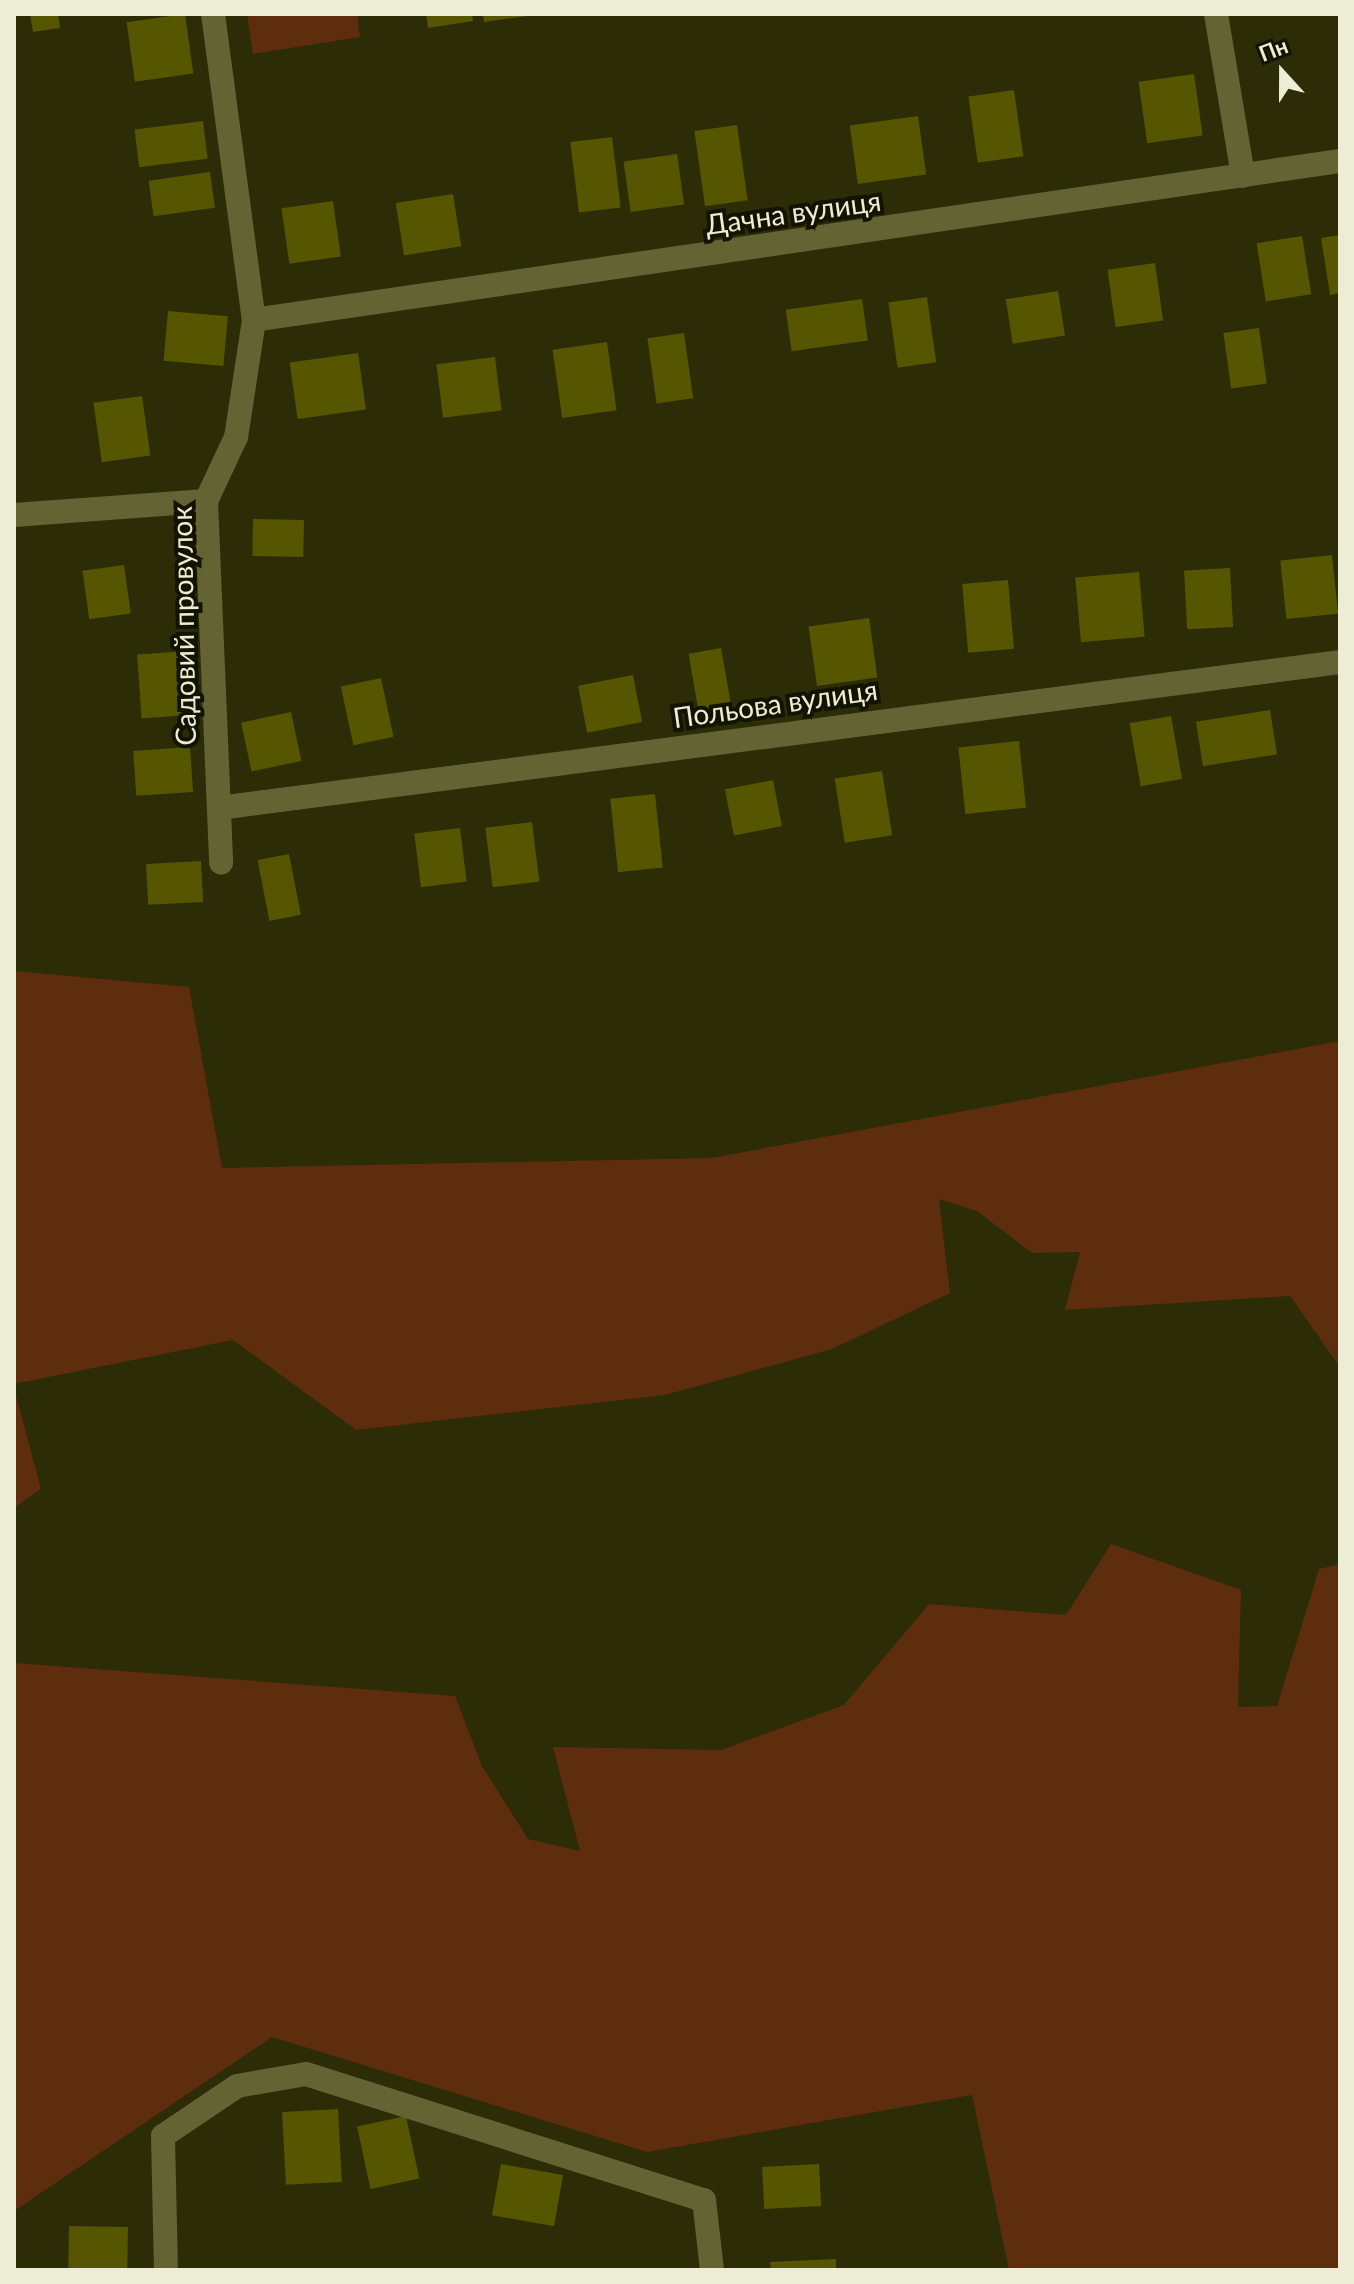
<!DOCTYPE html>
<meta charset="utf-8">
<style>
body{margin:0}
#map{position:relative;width:1354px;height:2284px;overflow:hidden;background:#2c2c07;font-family:Lato,sans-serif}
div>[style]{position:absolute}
.green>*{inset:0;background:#5d2d0e}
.building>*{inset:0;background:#565500;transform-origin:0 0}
.minor>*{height:24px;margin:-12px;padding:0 12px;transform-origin:12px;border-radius:12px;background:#636334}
span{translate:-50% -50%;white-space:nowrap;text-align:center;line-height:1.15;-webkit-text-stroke:8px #131302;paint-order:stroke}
.street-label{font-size:28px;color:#ecedd4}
.frame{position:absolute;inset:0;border:16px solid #ecedd4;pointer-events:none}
.north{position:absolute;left:1242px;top:32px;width:80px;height:80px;-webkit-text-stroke:6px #131302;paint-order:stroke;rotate:339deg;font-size:22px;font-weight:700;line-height:32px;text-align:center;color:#ecedd4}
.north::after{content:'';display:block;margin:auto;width:28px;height:36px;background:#ecedd4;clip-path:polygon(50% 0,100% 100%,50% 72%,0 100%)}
</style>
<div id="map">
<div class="green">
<div style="clip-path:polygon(247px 14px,357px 14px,360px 37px,253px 54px)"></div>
<div style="clip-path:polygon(14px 971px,189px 987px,222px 1168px,711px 1158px,1340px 1041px,1340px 1367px,1290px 1296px,1065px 1310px,1080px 1252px,1032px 1253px,977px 1211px,939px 1199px,950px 1293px,832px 1349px,665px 1395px,356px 1430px,233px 1340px,14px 1384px)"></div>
<div style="clip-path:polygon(14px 1388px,41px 1489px,14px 1508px)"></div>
<div style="clip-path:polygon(1111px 1544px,1241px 1590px,1238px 1707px,1277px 1706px,1319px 1569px,1340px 1564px,1340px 2270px,1009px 2270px,972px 2095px,647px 2152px,272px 2037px,14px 2211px,14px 1663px,455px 1696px,482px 1766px,528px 1839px,580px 1851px,553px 1747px,721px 1750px,844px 1705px,929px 1604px,1066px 1615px)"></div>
</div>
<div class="building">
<div style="clip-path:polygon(30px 14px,58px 14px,60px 28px,33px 32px)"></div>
<div style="left:185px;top:14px;width:60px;height:59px;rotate:82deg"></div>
<div style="clip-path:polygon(426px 14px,472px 14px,473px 21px,428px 28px)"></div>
<div style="clip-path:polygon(483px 14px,527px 14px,527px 16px,484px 22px)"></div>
<div style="left:1194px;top:74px;width:62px;height:56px;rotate:82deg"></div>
<div style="left:1014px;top:90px;width:67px;height:46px;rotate:82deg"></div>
<div style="left:918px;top:116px;width:59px;height:69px;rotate:82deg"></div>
<div style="left:203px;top:121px;width:38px;height:69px;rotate:83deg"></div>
<div style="left:737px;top:125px;width:76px;height:43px;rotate:82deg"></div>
<div style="left:612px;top:137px;width:71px;height:42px;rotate:83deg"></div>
<div style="left:677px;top:154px;width:51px;height:54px;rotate:82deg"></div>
<div style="left:210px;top:172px;width:36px;height:62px;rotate:82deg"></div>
<div style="left:453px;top:194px;width:53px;height:58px;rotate:81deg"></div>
<div style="left:333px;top:201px;width:56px;height:52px;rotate:82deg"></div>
<div style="clip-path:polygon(1340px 235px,1340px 293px,1330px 295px,1321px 238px)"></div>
<div style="left:1302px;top:236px;width:59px;height:46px;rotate:81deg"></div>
<div style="left:1155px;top:263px;width:58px;height:48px;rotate:82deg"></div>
<div style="left:1058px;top:291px;width:45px;height:53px;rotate:81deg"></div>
<div style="left:927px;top:297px;width:66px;height:39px;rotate:82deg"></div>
<div style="left:862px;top:299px;width:42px;height:77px;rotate:82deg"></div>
<div style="left:168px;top:311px;width:60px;height:50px;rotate:5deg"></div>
<div style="left:1259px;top:328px;width:56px;height:36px;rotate:82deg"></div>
<div style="left:684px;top:333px;width:66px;height:37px;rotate:82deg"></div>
<div style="left:607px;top:342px;width:69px;height:55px;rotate:82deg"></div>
<div style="left:358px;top:353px;width:57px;height:69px;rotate:82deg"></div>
<div style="left:495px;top:357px;width:54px;height:59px;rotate:83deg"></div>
<div style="left:142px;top:396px;width:60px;height:49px;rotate:82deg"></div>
<div style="left:253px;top:519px;width:51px;height:37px;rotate:1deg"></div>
<div style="left:1332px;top:555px;width:59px;height:52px;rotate:84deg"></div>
<div style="left:124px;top:565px;width:49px;height:42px;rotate:82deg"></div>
<div style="left:1230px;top:568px;width:59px;height:46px;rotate:87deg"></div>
<div style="left:1139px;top:572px;width:65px;height:64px;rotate:85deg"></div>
<div style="left:1008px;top:580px;width:69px;height:46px;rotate:85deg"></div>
<div style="left:869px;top:618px;width:60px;height:61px;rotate:82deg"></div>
<div style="left:721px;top:648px;width:63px;height:33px;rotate:80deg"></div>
<div style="left:188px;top:651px;width:64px;height:51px;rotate:86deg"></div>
<div style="left:633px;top:675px;width:48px;height:56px;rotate:79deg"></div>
<div style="left:381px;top:678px;width:60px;height:41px;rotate:78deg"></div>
<div style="left:1270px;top:710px;width:45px;height:75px;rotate:81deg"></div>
<div style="left:291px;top:712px;width:50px;height:51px;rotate:78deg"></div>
<div style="left:1171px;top:716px;width:64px;height:42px;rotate:80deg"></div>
<div style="left:1019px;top:741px;width:67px;height:61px;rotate:84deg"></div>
<div style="left:190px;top:747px;width:45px;height:57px;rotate:86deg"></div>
<div style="left:882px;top:771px;width:65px;height:48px;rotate:81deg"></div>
<div style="left:773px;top:780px;width:47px;height:49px;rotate:79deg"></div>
<div style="left:655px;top:794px;width:74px;height:45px;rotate:84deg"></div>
<div style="left:532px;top:822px;width:60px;height:47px;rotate:83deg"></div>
<div style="left:460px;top:828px;width:54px;height:46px;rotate:83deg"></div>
<div style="left:289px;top:854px;width:62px;height:32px;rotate:79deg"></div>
<div style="left:201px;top:861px;width:41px;height:55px;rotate:87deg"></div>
<div style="left:338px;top:2109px;width:73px;height:56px;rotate:87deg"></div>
<div style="left:406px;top:2116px;width:64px;height:50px;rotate:78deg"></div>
<div style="left:501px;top:2164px;width:63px;height:52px;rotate:10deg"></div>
<div style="left:819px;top:2164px;width:42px;height:57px;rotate:87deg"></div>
<div style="left:69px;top:2226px;width:59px;height:44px;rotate:1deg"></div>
<div style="clip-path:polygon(836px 2259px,836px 2270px,771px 2270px,770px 2262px)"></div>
</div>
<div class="minor">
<div style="left:213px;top:14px;width:309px;rotate:82.4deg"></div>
<div style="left:254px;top:320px;width:118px;rotate:98.7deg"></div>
<div style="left:236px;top:437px;width:71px;rotate:115.1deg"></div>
<div style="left:206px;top:501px;width:362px;rotate:87.6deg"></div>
<div style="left:1216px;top:14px;width:164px;rotate:80.5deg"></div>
<div style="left:254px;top:320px;width:1098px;rotate:-8.33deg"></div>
<div style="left:14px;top:515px;width:193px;rotate:-4.2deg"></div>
<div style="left:219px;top:808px;width:1130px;rotate:-7.42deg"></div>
<div style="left:166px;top:2270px;width:134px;rotate:-91.3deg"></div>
<div style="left:163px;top:2136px;width:89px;rotate:-34deg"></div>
<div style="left:237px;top:2086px;width:70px;rotate:-9.9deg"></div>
<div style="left:306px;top:2074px;width:417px;rotate:17.6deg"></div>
<div style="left:704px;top:2200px;width:70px;rotate:83.5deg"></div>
</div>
<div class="street-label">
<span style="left:793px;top:212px;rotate:-8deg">Дачна вулиця</span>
<span style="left:183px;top:626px;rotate:-91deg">Садовий провулок</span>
<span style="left:775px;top:703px;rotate:-8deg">Польова вулиця</span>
</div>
<div class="frame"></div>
<div class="north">Пн</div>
</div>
